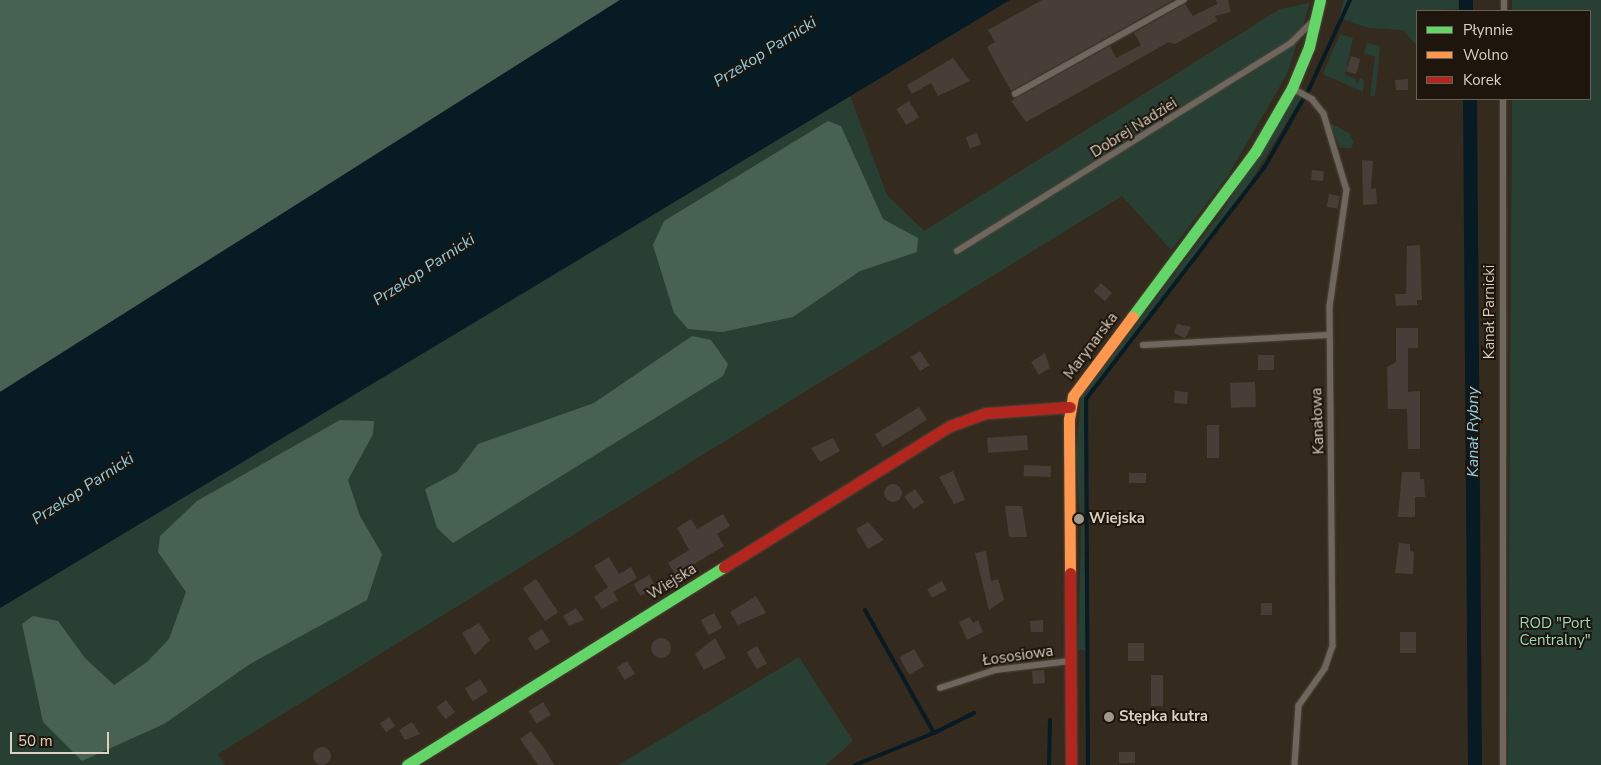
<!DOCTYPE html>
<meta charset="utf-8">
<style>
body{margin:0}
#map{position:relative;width:1601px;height:765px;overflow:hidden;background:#352a1e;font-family:"Nunito Sans",sans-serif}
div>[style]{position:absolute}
.green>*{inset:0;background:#274033}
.forest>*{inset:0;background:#476153}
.water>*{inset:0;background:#061b23}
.stream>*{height:4px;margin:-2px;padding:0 2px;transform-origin:2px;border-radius:2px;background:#061b23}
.canal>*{height:14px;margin:-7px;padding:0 7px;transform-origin:7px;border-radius:7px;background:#061b23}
.building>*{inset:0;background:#493e37;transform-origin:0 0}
.round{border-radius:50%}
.roads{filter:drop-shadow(0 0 1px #4e453b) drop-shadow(0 0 1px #4e453b)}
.lane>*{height:5.5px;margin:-2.75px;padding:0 2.75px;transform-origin:2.75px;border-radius:2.75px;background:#6f665e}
.fast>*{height:11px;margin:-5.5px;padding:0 5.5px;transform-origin:5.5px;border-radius:5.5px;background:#63d668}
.slow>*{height:11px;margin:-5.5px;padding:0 5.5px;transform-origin:5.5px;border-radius:5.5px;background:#ff974d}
.jam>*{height:11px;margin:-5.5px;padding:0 5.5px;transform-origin:5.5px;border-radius:5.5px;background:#b3261e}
.dots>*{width:14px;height:14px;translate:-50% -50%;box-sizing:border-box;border:2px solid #1e160c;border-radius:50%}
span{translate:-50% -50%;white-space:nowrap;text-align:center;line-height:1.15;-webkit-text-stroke:4px #1e160c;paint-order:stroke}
.street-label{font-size:15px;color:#ded1c4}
.poi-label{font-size:15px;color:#ded1c4;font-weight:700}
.left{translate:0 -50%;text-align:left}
.park-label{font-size:15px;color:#9bd9bd}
.water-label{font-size:16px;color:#8dcfe8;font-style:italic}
.legend{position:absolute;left:1416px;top:10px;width:175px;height:90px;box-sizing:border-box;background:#1e160c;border:1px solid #6b6156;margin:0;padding:6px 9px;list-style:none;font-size:15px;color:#ded1c4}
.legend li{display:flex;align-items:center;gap:10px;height:25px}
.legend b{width:25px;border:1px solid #6b6156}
.scale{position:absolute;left:10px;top:732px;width:99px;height:22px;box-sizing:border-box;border:2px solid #ded1c4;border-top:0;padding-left:6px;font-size:15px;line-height:18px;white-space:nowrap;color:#ded1c4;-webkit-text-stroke:4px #1e160c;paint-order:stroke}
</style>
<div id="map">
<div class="green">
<div style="clip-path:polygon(1344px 0,1458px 0,1459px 9px,1417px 11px,1417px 46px,1403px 30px,1369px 28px,1339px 18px)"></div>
<div style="clip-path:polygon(1512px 0,1601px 0,1601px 765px,1508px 765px,1512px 99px,1590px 99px,1590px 11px,1512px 11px)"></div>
<div style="clip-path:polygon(1310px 3px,1287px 74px,1227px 177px,1171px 250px,1122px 196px,218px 754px,225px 765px,0 765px,0 608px,850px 96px,887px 195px,924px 231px,1280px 9px)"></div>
<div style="clip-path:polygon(1340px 34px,1353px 38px,1345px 75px,1356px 79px,1357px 85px,1360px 78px,1364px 80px,1363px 92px,1323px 74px)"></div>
<div style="clip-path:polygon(1367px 43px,1380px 46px,1375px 97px,1370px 95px,1375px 57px,1364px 53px)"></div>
<div style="clip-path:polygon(1297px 94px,1302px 97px,1240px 199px,1084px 399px,1085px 650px,1078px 650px,1081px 535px,1076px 454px,1081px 397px,1223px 210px)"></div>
<div style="clip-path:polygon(1330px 123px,1349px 133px,1354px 142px,1351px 148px,1340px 148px)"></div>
<div style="clip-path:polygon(799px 657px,853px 741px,826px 765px,618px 765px)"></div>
</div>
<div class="forest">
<div style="clip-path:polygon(0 0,620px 0,0 392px)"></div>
<div style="clip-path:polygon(828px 121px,841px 126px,883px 219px,918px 238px,917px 252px,860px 271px,793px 317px,722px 332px,688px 329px,674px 313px,653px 245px,664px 221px)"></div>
<div style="clip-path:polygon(692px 336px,711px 340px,728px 364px,723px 376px,453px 543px,437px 528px,425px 489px,457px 472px,478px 444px,594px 403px)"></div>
<div style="clip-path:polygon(340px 420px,374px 421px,373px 434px,348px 480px,360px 516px,382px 554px,367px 600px,250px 664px,164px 724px,82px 761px,43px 722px,22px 624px,33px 616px,58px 621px,85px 658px,114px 685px,147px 662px,169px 639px,186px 592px,158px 552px,160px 536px,197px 501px)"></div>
</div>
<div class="water">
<div style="clip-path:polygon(620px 0,1010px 0,0 608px,0 392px)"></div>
</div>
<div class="stream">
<div style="left:934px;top:733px;width:45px;rotate:-26.6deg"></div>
<div style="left:855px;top:765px;width:85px;rotate:-22.1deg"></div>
<div style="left:934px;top:733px;width:141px;rotate:-119.3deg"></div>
<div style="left:1049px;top:765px;width:45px;rotate:-88.7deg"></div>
<div style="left:1088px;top:765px;width:366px;rotate:-90.3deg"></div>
<div style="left:1086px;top:399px;width:292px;rotate:-52.4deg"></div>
<div style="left:1264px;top:168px;width:93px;rotate:-60.4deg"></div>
<div style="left:1310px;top:87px;width:96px;rotate:-65.3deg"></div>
</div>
<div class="canal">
<div style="left:1466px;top:0;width:11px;rotate:90deg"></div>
<div style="left:1470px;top:99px;width:666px;rotate:89.57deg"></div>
</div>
<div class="building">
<div style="clip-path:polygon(1042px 0,1173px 0,1011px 91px,987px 47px,995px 42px,988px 30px)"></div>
<div style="clip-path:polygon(1216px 0,1228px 0,1231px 12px,1215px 16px,1217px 21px,1186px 38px,1175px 44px,1169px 42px,1026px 122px,1011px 101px,1110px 46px,1116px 58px,1141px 45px,1134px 33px,1185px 4px,1193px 16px,1217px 4px)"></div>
<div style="left:1351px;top:56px;width:10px;height:16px;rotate:17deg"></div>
<div style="clip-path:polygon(953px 58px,970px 81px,938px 96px,931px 83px,912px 94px,907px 85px)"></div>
<div style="clip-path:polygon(1408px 79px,1408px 90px,1396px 90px,1395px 80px)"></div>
<div style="left:909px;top:101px;width:19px;height:15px;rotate:58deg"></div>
<div style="left:977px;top:133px;width:12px;height:12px;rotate:70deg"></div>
<div style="clip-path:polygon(1362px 160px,1373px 161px,1371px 189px,1376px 188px,1377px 204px,1363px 205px)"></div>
<div style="left:1312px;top:170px;width:12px;height:10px;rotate:5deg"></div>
<div style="left:1329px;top:194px;width:11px;height:13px;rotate:10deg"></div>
<div style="clip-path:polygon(1420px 245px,1422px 300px,1417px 300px,1417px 305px,1396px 306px,1395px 294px,1406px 294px,1407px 246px)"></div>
<div style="left:1101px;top:283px;width:15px;height:11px;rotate:42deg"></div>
<div style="clip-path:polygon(1177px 324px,1191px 327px,1185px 338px,1174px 333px)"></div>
<div style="clip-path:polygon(1396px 328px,1418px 328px,1418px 348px,1408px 348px,1408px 392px,1420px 391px,1420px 449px,1408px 449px,1407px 409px,1388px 409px,1387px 367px,1396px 362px)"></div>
<div style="left:920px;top:351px;width:17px;height:11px;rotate:57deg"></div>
<div style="clip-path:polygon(1045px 353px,1050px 368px,1039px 375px,1031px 362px)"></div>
<div style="left:1258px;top:355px;width:16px;height:15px"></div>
<div style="left:1255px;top:382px;width:25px;height:25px;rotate:88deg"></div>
<div style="left:1175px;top:391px;width:13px;height:12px;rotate:4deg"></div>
<div style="left:919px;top:407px;width:15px;height:52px;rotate:58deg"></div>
<div style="left:1207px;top:425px;width:12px;height:33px"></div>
<div style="left:1027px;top:435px;width:15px;height:40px;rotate:86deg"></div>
<div style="clip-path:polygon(833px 438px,840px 451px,820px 462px,811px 448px)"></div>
<div style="left:1024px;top:465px;width:27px;height:11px;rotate:2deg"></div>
<div style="clip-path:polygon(953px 471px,965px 500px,954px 504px,939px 477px)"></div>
<div style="clip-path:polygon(1402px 472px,1420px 472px,1420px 479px,1424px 479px,1425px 497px,1415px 497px,1415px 517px,1398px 517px)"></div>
<div style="left:1129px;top:473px;width:17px;height:10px"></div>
<div class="round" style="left:884px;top:484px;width:18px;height:18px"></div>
<div style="left:915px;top:489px;width:16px;height:13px;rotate:55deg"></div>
<div style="clip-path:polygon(1005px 506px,1022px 506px,1027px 537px,1009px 537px)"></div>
<div style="clip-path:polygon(723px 514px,730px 526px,717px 534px,724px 546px,676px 575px,668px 563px,689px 550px,677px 528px,691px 519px,697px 529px)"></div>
<div style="clip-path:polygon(868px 522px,884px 540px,868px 549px,856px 529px)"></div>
<div style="clip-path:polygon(1399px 543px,1410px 544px,1410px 551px,1414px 552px,1413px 574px,1395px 573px)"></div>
<div style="clip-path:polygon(986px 551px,991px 581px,998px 579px,1004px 600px,989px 610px,975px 553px)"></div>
<div style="clip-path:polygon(609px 557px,619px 574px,631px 567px,637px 578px,613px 592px,618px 600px,602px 609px,594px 597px,608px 587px,594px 566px)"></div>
<div style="left:649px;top:575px;width:14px;height:18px;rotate:60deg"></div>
<div style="left:536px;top:579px;width:40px;height:16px;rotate:56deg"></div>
<div style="left:942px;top:581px;width:10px;height:17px;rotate:61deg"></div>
<div style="clip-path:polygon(756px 596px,766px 613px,738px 625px,730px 612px)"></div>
<div style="left:1272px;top:603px;width:12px;height:11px;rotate:90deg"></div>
<div style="clip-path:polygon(576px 608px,584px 620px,569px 626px,563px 616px)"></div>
<div style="left:714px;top:613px;width:17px;height:15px;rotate:62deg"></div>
<div style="clip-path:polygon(970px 617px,973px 623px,978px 620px,983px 632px,967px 640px,959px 622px)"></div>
<div style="clip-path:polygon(1043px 620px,1043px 632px,1031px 632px,1030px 621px)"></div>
<div style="clip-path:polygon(479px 623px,490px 640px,475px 655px,462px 633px)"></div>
<div style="left:542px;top:629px;width:15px;height:17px;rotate:58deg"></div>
<div style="left:1400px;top:632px;width:16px;height:21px"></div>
<div style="clip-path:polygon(715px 638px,726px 658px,704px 670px,695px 654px)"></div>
<div class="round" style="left:651px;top:638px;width:20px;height:20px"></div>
<div style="left:1128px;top:643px;width:16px;height:18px"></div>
<div style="left:757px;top:646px;width:20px;height:12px;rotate:60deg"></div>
<div style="left:914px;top:649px;width:20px;height:17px;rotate:60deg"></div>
<div style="left:627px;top:661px;width:15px;height:12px;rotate:58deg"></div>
<div style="left:1044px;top:670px;width:13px;height:12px;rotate:86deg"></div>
<div style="left:1151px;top:675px;width:12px;height:31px"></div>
<div style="left:480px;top:679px;width:15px;height:18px;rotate:58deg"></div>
<div style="left:446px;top:700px;width:15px;height:12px;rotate:53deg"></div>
<div style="left:543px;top:702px;width:15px;height:17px;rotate:58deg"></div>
<div style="left:389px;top:717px;width:11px;height:11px;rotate:56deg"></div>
<div style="clip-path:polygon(412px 722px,420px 734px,405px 740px,399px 730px)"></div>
<div style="clip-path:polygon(531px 731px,546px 751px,554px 765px,538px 765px,520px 739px)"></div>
<div class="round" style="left:313px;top:747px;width:18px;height:18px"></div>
<div style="left:1119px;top:752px;width:16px;height:11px"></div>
</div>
<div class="roads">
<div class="lane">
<div style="left:1504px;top:11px;width:11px;rotate:-90deg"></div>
<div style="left:1294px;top:89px;width:21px;rotate:29deg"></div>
<div style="left:1312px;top:99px;width:19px;rotate:51deg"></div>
<div style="left:1324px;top:114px;width:79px;rotate:73.2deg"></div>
<div style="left:1347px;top:190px;width:117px;rotate:98.3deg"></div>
<div style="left:1330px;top:306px;width:340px;rotate:89.5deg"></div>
<div style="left:1333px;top:646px;width:24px;rotate:109deg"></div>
<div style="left:1325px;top:669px;width:45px;rotate:125.1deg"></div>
<div style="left:1299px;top:706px;width:59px;rotate:93.9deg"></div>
<div style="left:1015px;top:94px;width:193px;rotate:-29.2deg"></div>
<div style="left:957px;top:251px;width:393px;rotate:-31.9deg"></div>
<div style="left:1291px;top:43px;width:28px;rotate:-45deg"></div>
<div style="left:1143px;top:345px;width:186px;rotate:-3.1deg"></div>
<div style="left:940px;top:688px;width:58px;rotate:-18.1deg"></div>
<div style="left:995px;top:670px;width:75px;rotate:-6.9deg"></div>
<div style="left:1503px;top:765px;width:666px;rotate:-90deg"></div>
</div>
<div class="fast">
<div style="left:1132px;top:317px;width:206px;rotate:-53.3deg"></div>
<div style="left:1255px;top:152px;width:74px;rotate:-60deg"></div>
<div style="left:1292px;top:88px;width:44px;rotate:-67.5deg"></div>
<div style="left:1309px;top:47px;width:48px;rotate:-76.8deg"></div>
<div style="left:407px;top:765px;width:374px;rotate:-32deg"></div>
</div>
<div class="slow">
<div style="left:1070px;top:573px;width:154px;rotate:-90.4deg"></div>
<div style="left:1069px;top:419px;width:23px;rotate:-80deg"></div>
<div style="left:1073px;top:396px;width:99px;rotate:-53.2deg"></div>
</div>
<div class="jam">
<div style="left:724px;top:567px;width:266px;rotate:-32deg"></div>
<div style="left:950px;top:426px;width:38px;rotate:-20deg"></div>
<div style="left:986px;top:413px;width:84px;rotate:-4.1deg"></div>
<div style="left:1070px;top:573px;width:192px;rotate:89.7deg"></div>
</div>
</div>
<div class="dots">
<div style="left:1079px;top:519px;background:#a3978a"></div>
<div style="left:1109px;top:717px;background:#a3978a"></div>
</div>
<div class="street-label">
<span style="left:1134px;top:128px;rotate:-32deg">Dobrej Nadziei</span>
<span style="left:1490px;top:312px;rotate:-90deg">Kanał Parnicki</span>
<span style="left:1091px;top:346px;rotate:-53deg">Marynarska</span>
<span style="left:1318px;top:421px;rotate:-92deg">Kanałowa</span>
<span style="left:672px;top:582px;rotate:-32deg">Wiejska</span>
<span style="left:1018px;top:656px;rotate:-8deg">Łososiowa</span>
</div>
<div class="poi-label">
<span class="left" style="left:1089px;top:519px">Wiejska</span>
<span class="left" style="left:1119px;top:717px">Stępka kutra</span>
</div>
<div class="park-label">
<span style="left:1555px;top:632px">ROD "Port<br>Centralny"</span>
</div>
<div class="water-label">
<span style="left:765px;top:52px;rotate:-32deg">Przekop Parnicki</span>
<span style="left:424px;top:270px;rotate:-33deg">Przekop Parnicki</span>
<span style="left:1473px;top:432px;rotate:-90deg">Kanał Rybny</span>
<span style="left:83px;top:489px;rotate:-33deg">Przekop Parnicki</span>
</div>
<ul class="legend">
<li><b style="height:6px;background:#63d668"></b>Płynnie</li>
<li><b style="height:6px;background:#ff974d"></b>Wolno</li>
<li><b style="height:6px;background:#b3261e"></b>Korek</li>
</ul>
<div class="scale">50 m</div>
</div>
